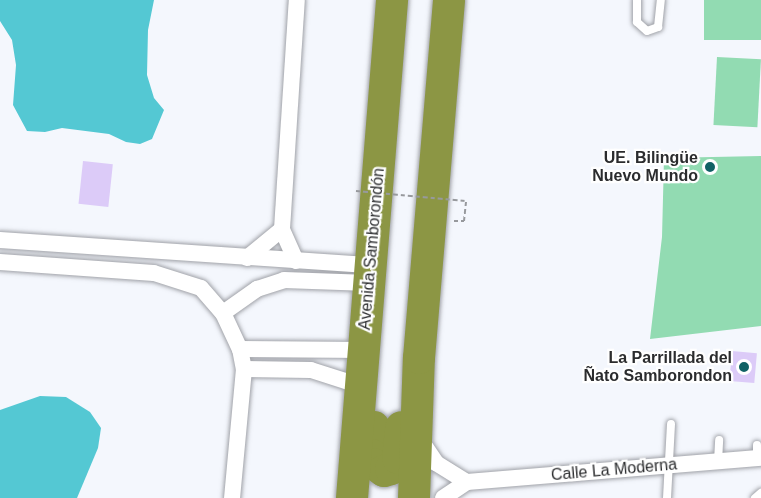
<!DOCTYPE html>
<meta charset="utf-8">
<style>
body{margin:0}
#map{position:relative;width:761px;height:498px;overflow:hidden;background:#f4f7fd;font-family:Arial,sans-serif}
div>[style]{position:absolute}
.green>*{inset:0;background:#92dbb2;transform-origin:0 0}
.water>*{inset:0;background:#54c8d3}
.building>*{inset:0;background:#dccbf8;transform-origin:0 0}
.path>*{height:2px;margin-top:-1px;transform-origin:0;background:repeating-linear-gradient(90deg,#97999d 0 4.5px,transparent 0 7.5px)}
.roads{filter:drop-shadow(0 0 2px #a0a2a8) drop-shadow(0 0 2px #a0a2a8)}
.lane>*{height:8px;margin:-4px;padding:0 4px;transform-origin:4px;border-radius:4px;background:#fff}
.street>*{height:16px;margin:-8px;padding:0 8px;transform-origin:8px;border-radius:8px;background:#fff}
.highway>*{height:32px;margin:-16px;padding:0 16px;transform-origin:16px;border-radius:16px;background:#8c9644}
.path-bridge>*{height:2px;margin-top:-1px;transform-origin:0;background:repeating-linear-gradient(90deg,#97999d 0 4.5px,transparent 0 7.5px)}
.dots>*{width:16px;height:16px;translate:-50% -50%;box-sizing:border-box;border:3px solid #fff;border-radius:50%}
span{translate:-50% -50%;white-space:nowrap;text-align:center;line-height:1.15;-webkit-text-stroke:4.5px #fff;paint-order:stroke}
.poi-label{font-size:16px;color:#2b2c2e;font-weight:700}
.right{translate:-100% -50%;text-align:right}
.street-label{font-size:16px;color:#2b2c2e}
</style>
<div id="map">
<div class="green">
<div style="left:704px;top:0;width:57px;height:40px"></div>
<div style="left:717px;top:57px;width:44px;height:68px;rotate:3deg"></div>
<div style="clip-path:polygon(761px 156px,761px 326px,650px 339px,662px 237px,664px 158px)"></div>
</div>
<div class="water">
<div style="clip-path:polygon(0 0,154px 0,148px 30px,147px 75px,154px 98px,164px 110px,152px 139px,140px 144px,126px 142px,109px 134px,62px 128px,45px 132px,27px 131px,13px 105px,16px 65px,12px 40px,0 21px)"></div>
<div style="clip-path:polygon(40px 396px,66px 397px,90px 412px,101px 428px,98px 448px,77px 498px,0 498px,0 410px)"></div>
</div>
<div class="building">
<div style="left:83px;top:161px;width:30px;height:43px;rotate:6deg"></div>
<div style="left:732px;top:351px;width:25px;height:30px;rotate:5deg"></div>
</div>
<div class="path">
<div style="left:454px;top:221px;width:10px"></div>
<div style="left:464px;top:221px;width:20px;rotate:-84deg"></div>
</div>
<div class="roads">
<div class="lane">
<div style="left:637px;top:0;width:22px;rotate:90deg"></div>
<div style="left:637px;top:22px;width:13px;rotate:42deg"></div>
<div style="left:647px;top:31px;width:12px;rotate:-20deg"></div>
<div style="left:658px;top:27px;width:27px;rotate:-84deg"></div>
<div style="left:757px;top:445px;width:13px;rotate:90deg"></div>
<div style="left:718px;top:462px;width:22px;rotate:-87deg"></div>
<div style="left:667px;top:498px;width:74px;rotate:-86.9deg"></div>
<div style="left:755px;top:498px;width:8px;rotate:-40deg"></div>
</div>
<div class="street">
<div style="left:0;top:240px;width:372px;rotate:3.9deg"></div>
<div style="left:247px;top:258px;width:45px;rotate:-39.6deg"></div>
<div style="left:296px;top:261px;width:35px;rotate:-114deg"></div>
<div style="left:282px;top:229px;width:229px;rotate:-86.3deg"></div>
<div style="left:0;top:262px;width:154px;rotate:4.1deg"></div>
<div style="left:154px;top:273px;width:49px;rotate:17.7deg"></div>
<div style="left:201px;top:288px;width:33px;rotate:49deg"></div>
<div style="left:223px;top:313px;width:40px;rotate:65deg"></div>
<div style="left:240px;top:349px;width:20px;rotate:79deg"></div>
<div style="left:244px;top:369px;width:130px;rotate:95.3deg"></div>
<div style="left:223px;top:313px;width:42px;rotate:-35.2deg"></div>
<div style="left:257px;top:289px;width:28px;rotate:-18deg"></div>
<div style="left:284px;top:280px;width:85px;rotate:2deg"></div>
<div style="left:240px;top:349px;width:124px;rotate:0.5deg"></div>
<div style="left:244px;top:369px;width:67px;rotate:0.9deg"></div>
<div style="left:311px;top:370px;width:52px;rotate:17.7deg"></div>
<div style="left:420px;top:439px;width:29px;rotate:56deg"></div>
<div style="left:436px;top:463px;width:36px;rotate:32deg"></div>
<div style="left:443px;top:498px;width:29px;rotate:-34deg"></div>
<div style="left:467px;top:482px;width:295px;rotate:-4.7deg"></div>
</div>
<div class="highway">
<div style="left:374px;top:427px;width:28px;rotate:94deg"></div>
<div style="left:372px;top:455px;width:9px;rotate:77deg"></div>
<div style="left:374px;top:464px;width:12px;rotate:35deg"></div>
<div style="left:384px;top:471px;width:7px;rotate:-16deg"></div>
<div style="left:391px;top:469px;width:13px;rotate:-58deg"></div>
<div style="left:398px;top:458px;width:31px;rotate:-84deg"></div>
<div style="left:352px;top:498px;width:500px;rotate:-85.4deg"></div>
<div style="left:414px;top:498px;width:140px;rotate:-88deg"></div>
<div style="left:419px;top:358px;width:359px;rotate:-85.2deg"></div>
</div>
</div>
<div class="path-bridge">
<div style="left:356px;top:191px;width:110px;rotate:5.2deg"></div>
</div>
<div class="dots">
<div style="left:710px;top:167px;background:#106164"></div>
<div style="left:744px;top:367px;background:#106164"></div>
</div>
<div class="poi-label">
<span class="right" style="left:698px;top:167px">UE. Bilingüe<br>Nuevo Mundo</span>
<span class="right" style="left:732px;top:367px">La Parrillada del<br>Ñato Samborondon</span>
</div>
<div class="street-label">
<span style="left:372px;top:249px;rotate:-85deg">Avenida Samborondón</span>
<span style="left:614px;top:470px;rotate:-5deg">Calle La Moderna</span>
</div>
</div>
